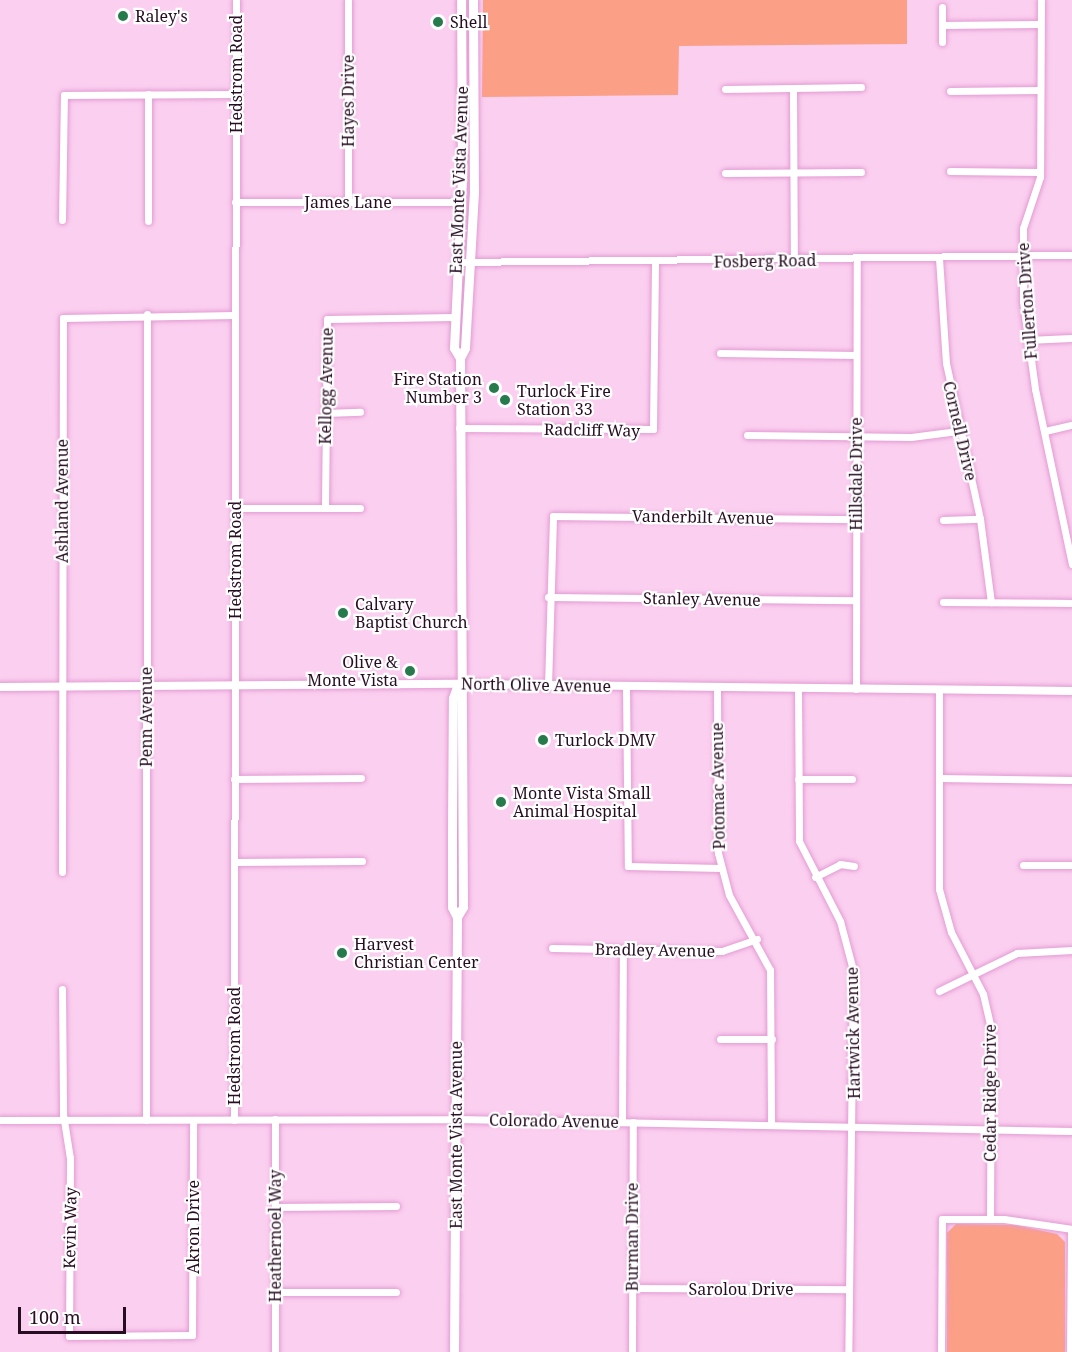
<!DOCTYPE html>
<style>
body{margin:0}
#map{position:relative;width:1072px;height:1352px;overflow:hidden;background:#fbcff0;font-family:"Noto Serif",serif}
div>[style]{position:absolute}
.green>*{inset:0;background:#fc9f87}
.roads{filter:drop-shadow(0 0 2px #e39cd3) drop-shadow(0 0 2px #e39cd3)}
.minor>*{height:7px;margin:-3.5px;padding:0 3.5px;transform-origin:3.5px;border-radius:3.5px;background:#fff}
.tertiary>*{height:8px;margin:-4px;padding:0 4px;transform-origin:4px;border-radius:4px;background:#fff}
.secondary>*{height:9px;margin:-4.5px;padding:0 4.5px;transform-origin:4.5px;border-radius:4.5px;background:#fff}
.dots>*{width:16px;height:16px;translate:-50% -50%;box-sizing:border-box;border:3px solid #fff;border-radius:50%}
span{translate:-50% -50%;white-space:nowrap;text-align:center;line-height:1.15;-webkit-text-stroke:4.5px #fff;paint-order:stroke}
.poi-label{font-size:16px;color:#270d22}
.left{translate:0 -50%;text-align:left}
.right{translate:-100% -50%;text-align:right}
.street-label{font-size:16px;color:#270d22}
.scale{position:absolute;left:18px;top:1307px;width:108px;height:27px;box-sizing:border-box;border:3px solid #270d22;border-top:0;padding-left:8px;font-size:18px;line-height:21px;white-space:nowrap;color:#270d22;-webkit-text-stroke:4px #fff;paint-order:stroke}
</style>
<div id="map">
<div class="green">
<div style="clip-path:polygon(483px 0,907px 0,907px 44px,679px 46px,678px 95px,482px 97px)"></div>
<div style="clip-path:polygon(956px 1224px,1015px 1225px,1057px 1234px,1065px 1242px,1065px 1352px,947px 1352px,947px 1233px)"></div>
</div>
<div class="roads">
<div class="minor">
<div style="left:348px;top:0;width:202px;rotate:90deg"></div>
<div style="left:1041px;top:0;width:177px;rotate:90.3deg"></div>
<div style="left:1040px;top:177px;width:54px;rotate:108.4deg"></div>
<div style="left:1023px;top:228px;width:73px;rotate:90deg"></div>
<div style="left:1023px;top:301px;width:89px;rotate:82.2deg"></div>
<div style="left:1035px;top:389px;width:179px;rotate:78.1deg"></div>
<div style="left:942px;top:25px;width:96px;rotate:-0.6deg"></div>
<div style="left:942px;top:42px;width:35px;rotate:-90deg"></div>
<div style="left:793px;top:88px;width:172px;rotate:89.7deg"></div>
<div style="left:725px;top:89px;width:136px;rotate:-0.8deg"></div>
<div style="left:950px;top:91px;width:90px;rotate:-0.6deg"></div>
<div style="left:950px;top:171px;width:90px;rotate:0.6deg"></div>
<div style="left:725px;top:173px;width:136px;rotate:-0.4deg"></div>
<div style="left:235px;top:202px;width:226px"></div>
<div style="left:62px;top:220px;width:125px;rotate:-89.1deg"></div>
<div style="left:64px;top:95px;width:172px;rotate:-0.3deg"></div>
<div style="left:148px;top:221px;width:127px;rotate:-90deg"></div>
<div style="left:939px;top:258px;width:105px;rotate:86.2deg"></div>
<div style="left:946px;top:363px;width:160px;rotate:77.7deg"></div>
<div style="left:980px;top:519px;width:84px;rotate:82.5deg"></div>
<div style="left:457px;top:262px;width:615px;rotate:-0.65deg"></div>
<div style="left:1027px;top:340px;width:44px;rotate:-2.6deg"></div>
<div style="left:720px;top:353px;width:136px;rotate:0.8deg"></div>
<div style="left:325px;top:413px;width:35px;rotate:-2deg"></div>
<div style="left:459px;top:428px;width:194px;rotate:0.3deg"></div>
<div style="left:653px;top:429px;width:166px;rotate:-89.3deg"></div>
<div style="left:1045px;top:431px;width:28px;rotate:-13deg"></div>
<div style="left:747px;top:435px;width:164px;rotate:0.7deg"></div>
<div style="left:911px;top:437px;width:47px;rotate:-7.3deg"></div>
<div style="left:235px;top:508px;width:125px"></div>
<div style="left:325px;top:508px;width:189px;rotate:-89.4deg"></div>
<div style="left:327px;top:319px;width:127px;rotate:-0.9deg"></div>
<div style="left:943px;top:520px;width:37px;rotate:-2deg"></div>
<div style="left:548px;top:597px;width:308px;rotate:0.6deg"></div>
<div style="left:943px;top:602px;width:129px;rotate:0.4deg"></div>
<div style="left:548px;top:686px;width:170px;rotate:-88.3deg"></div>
<div style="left:553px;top:516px;width:303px;rotate:0.6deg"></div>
<div style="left:626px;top:687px;width:179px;rotate:89.4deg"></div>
<div style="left:628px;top:866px;width:93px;rotate:1.2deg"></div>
<div style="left:717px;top:688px;width:165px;rotate:89.7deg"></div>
<div style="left:718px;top:853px;width:43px;rotate:75.3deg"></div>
<div style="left:729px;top:895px;width:85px;rotate:61.3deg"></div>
<div style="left:770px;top:970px;width:154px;rotate:89.6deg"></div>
<div style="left:798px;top:689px;width:152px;rotate:89.6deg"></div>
<div style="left:799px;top:841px;width:90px;rotate:62.9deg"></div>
<div style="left:840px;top:921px;width:51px;rotate:75.1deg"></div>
<div style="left:853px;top:970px;width:382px;rotate:90.7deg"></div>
<div style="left:856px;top:689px;width:429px;rotate:-89.9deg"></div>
<div style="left:939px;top:690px;width:199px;rotate:90deg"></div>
<div style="left:939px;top:889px;width:45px;rotate:74.4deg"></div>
<div style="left:951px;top:932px;width:70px;rotate:62.7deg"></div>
<div style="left:983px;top:994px;width:35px;rotate:77deg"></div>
<div style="left:991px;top:1028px;width:190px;rotate:90.3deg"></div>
<div style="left:939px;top:778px;width:133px;rotate:0.9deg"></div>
<div style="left:234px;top:779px;width:127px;rotate:-0.5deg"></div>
<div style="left:798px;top:779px;width:54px"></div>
<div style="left:234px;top:862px;width:128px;rotate:-0.4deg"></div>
<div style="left:1023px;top:865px;width:49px"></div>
<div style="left:62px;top:872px;width:554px;rotate:-89.9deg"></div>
<div style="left:63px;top:318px;width:172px;rotate:-1deg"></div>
<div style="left:815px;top:877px;width:28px;rotate:-27deg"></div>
<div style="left:840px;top:864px;width:14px;rotate:8deg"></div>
<div style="left:552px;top:948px;width:170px;rotate:1deg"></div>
<div style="left:722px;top:951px;width:37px;rotate:-19deg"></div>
<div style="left:62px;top:989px;width:125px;rotate:89.5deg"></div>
<div style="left:63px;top:1114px;width:45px;rotate:81deg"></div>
<div style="left:70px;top:1158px;width:178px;rotate:90.3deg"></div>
<div style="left:69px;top:1336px;width:123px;rotate:-0.5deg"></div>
<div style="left:192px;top:1335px;width:215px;rotate:-89.7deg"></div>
<div style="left:939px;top:991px;width:87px;rotate:-26deg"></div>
<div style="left:1017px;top:953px;width:55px;rotate:-3.1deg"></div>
<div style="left:720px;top:1039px;width:52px"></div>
<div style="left:275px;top:1119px;width:233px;rotate:90deg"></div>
<div style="left:0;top:1120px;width:457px;rotate:-0.1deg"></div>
<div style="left:457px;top:1119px;width:615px;rotate:1.12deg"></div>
<div style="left:146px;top:1120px;width:806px;rotate:-89.93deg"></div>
<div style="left:234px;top:1120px;width:1120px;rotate:-89.9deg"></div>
<div style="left:622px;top:1122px;width:172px;rotate:-89.7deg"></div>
<div style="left:275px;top:1207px;width:121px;rotate:-0.5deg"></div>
<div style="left:632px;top:1288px;width:217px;rotate:0.3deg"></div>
<div style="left:275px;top:1292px;width:121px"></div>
<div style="left:632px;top:1352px;width:230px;rotate:-89.8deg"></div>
<div style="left:941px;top:1352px;width:133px;rotate:-89.6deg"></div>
<div style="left:942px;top:1219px;width:62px"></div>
<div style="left:1004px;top:1219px;width:69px;rotate:8.4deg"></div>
<div style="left:1070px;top:1352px;width:123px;rotate:-89.5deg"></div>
</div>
<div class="tertiary">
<div style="left:0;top:687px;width:458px;rotate:-0.4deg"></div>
<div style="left:458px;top:684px;width:614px;rotate:0.65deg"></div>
</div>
<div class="secondary">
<div style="left:460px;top:358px;width:12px;rotate:-121deg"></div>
<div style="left:454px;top:348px;width:171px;rotate:-87.3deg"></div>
<div style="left:462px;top:177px;width:177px;rotate:-90.3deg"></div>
<div style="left:457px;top:917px;width:11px;rotate:-117deg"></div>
<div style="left:452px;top:907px;width:78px;rotate:-90deg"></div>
<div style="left:452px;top:829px;width:131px;rotate:-89.6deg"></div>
<div style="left:453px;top:698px;width:15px;rotate:-70deg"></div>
<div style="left:454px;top:1352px;width:435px;rotate:-89.6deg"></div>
<div style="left:457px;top:917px;width:12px;rotate:-59deg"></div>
<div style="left:463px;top:907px;width:549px;rotate:-90.31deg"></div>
<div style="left:460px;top:358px;width:11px;rotate:-63deg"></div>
<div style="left:465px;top:348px;width:156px;rotate:-86.7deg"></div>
<div style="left:474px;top:192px;width:192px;rotate:-90.3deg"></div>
</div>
</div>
<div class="dots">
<div style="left:123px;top:16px;background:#267a4c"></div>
<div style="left:438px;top:22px;background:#267a4c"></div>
<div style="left:494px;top:388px;background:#267a4c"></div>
<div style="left:505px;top:400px;background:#267a4c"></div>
<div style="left:343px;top:613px;background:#267a4c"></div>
<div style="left:410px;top:671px;background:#267a4c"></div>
<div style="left:543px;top:740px;background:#267a4c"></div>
<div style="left:501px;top:802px;background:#267a4c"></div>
<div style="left:342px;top:953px;background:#267a4c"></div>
</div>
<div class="poi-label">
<span class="left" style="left:135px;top:16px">Raley's</span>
<span class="left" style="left:450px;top:22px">Shell</span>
<span class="right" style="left:482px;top:388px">Fire Station<br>Number 3</span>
<span class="left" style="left:517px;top:400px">Turlock Fire<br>Station 33</span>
<span class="left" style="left:355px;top:613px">Calvary<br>Baptist Church</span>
<span class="right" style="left:398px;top:671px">Olive &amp;<br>Monte Vista</span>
<span class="left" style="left:555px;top:740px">Turlock DMV</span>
<span class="left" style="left:513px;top:802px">Monte Vista Small<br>Animal Hospital</span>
<span class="left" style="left:354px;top:953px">Harvest<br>Christian Center</span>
</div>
<div class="street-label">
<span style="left:236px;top:74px;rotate:-90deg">Hedstrom Road</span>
<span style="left:348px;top:101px;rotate:-90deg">Hayes Drive</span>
<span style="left:459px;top:180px;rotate:-88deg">East Monte Vista Avenue</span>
<span style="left:348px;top:202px">James Lane</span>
<span style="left:765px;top:261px;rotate:-1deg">Fosberg Road</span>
<span style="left:1027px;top:301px;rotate:-94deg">Fullerton Drive</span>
<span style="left:326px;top:386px;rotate:-89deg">Kellogg Avenue</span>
<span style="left:592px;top:430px;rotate:1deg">Radcliff Way</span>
<span style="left:960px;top:431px;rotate:77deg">Cornell Drive</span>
<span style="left:856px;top:474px;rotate:-90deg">Hillsdale Drive</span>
<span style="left:62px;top:501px;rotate:-90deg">Ashland Avenue</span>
<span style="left:703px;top:517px;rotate:1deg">Vanderbilt Avenue</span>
<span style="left:235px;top:560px;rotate:-90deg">Hedstrom Road</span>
<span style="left:702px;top:599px;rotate:1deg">Stanley Avenue</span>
<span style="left:536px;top:685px;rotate:1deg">North Olive Avenue</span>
<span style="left:146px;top:717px;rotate:-90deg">Penn Avenue</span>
<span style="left:718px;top:786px;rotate:-91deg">Potomac Avenue</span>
<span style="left:655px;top:950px;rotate:1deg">Bradley Avenue</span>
<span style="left:853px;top:1033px;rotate:-91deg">Hartwick Avenue</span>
<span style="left:234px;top:1046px;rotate:-90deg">Hedstrom Road</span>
<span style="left:990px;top:1093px;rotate:-90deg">Cedar Ridge Drive</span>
<span style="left:554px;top:1121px;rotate:1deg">Colorado Avenue</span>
<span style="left:456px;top:1135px;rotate:-90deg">East Monte Vista Avenue</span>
<span style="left:193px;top:1227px;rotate:-90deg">Akron Drive</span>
<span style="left:70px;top:1228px;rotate:-89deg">Kevin Way</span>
<span style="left:275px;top:1236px;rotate:-90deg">Heathernoel Way</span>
<span style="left:632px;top:1237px;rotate:-90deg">Burman Drive</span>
<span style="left:741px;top:1289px">Sarolou Drive</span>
</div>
<div class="scale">100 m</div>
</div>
